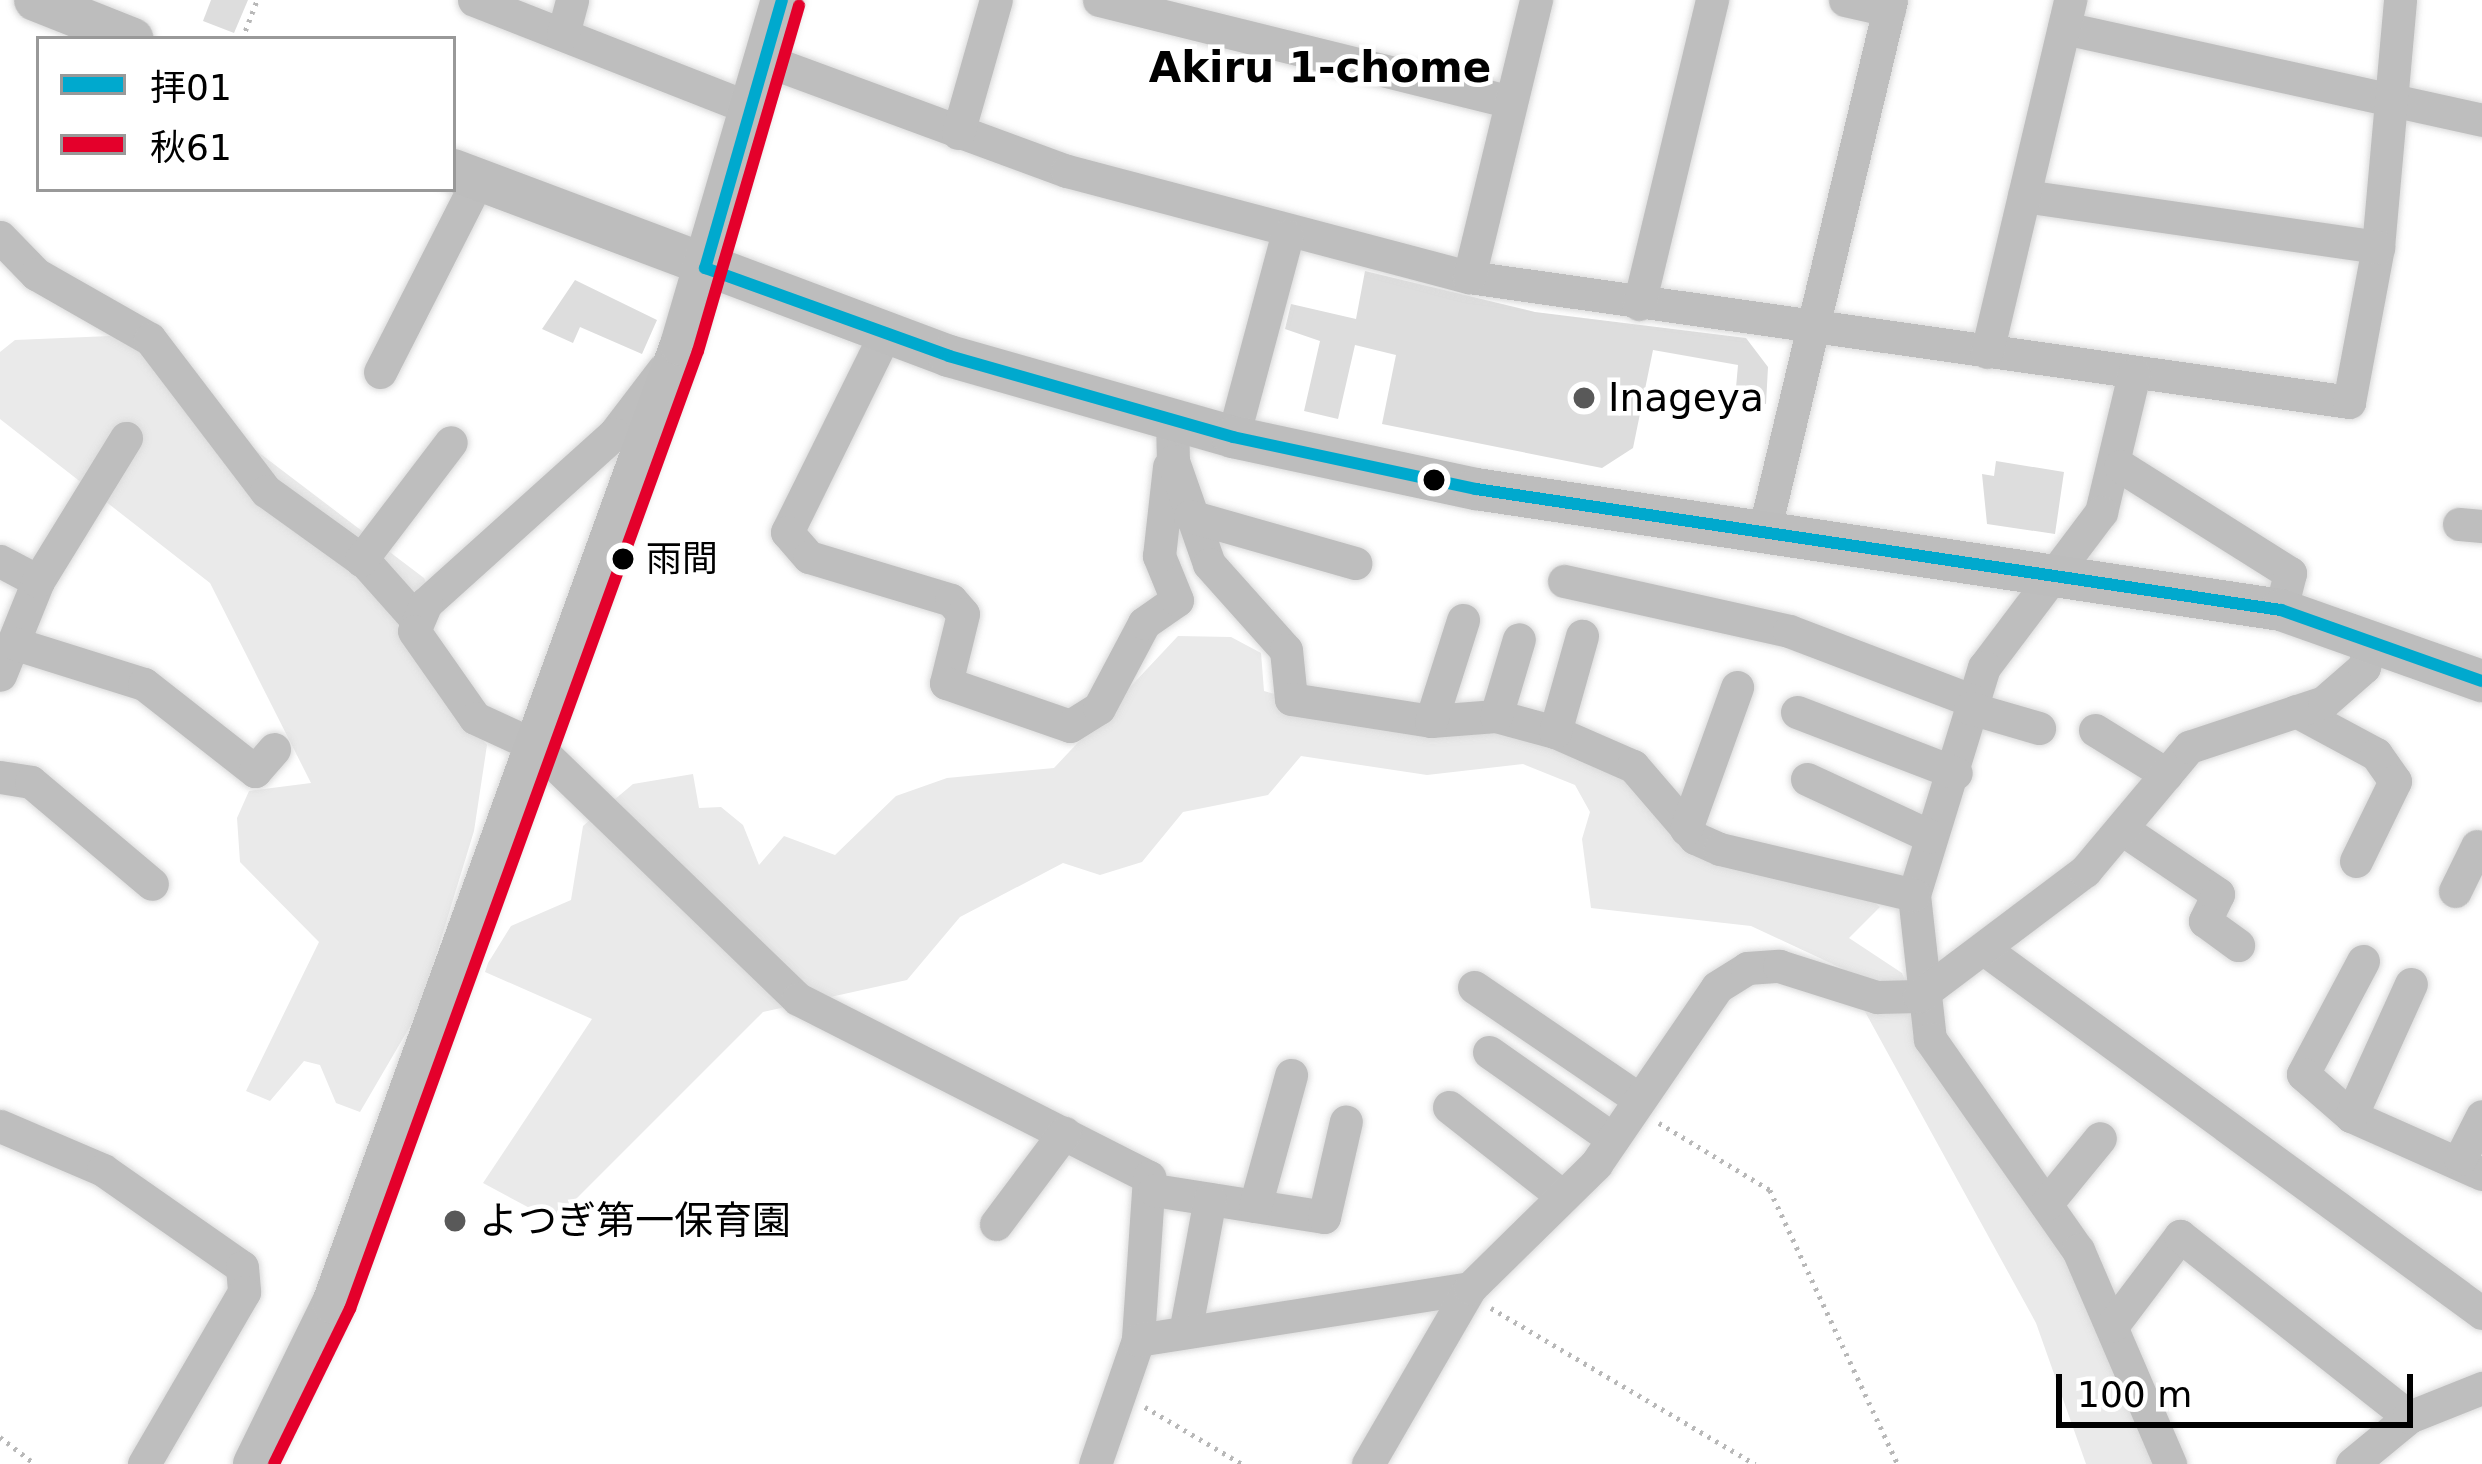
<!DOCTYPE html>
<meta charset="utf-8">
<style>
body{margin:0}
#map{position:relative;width:2482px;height:1464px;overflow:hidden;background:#fff;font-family:"DejaVu Sans","Noto Sans JP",sans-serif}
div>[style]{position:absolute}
.green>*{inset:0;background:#eaeaea}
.building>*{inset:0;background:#ddd}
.path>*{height:4.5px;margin-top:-2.25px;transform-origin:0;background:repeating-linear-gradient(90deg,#b8b8b8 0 3px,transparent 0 9px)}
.roads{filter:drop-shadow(0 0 3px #dbdbdb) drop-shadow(0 0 3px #dbdbdb)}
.minor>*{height:33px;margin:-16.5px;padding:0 16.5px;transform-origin:16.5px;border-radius:16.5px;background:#bebebe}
.major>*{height:42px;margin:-21px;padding:0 21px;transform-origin:21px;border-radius:21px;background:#bdbdbd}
.bus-1>*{height:12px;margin:-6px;padding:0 6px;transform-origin:6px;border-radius:6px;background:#00a9ce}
.bus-2>*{height:12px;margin:-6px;padding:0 6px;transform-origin:6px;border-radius:6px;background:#e4002b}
.dots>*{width:33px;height:33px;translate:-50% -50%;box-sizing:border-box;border:6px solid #fff;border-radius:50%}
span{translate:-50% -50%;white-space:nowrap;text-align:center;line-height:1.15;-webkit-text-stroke:9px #fff;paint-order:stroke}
.bus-label{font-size:36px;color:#000}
.left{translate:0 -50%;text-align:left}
.poi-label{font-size:39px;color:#000}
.neighbourhood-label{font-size:42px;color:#000;font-weight:700}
.legend{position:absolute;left:36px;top:36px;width:420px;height:156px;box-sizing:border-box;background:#fff;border:3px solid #999;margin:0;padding:15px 21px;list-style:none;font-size:36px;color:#000}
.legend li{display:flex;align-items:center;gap:24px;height:60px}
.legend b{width:60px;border:3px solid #999}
.scale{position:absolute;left:2056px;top:1374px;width:357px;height:54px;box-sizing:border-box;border:6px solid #000;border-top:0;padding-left:15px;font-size:36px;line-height:42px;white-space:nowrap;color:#000;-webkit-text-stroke:9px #fff;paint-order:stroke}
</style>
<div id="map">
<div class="green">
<div style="clip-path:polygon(157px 334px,246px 443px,424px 578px,434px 602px,417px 658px,487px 745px,474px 831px,419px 1011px,360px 1112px,336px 1103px,320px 1065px,304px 1061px,270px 1101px,246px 1091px,319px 942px,240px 862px,237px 818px,249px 791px,311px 783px,210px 583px,0 419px,0 352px,15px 340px)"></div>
<div style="clip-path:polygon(1178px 636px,1231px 637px,1261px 653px,1264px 691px,1388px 725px,1489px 726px,1613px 756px,1709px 854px,1852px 885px,1880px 907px,1849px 938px,1902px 973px,1939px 1071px,2062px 1253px,2155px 1464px,2086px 1464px,2036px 1323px,1841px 968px,1751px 926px,1591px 908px,1582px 839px,1590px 812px,1575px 785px,1523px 764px,1427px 775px,1301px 756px,1268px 795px,1183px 812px,1142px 862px,1100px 875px,1063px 863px,960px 917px,907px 980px,763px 1012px,554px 1221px,483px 1183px,592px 1019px,485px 972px,488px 963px,511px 926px,571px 900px,583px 826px,633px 784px,693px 774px,699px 808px,721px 807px,743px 825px,759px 865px,784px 836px,835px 855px,896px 796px,947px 778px,1054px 768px)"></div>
</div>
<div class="building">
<div style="clip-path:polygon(211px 0,248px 0,234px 33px,203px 21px)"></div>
<div style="clip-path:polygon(1365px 271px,1535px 312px,1746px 338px,1768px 367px,1766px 404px,1735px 399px,1738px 365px,1653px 350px,1633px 448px,1602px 468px,1382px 424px,1396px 355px,1355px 345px,1338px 419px,1304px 411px,1320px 341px,1285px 329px,1291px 304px,1356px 319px)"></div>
<div style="clip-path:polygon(575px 280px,657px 320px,642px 354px,580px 327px,573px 343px,542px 329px)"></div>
<div style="clip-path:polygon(1996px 461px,2064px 472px,2055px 534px,1987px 524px,1982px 474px,1994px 476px)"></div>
</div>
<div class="path">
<div style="left:242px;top:39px;width:42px;rotate:-69deg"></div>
<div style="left:1659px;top:1123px;width:130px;rotate:31.1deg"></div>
<div style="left:1770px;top:1190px;width:302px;rotate:65deg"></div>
<div style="left:1491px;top:1308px;width:307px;rotate:30.6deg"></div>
<div style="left:1145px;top:1407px;width:113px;rotate:30.4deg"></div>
<div style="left:0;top:1437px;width:44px;rotate:37.6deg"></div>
</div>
<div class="roads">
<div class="minor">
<div style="left:474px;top:0;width:299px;rotate:21.4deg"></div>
<div style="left:1099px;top:0;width:424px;rotate:13.9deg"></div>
<div style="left:1845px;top:0;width:45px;rotate:12.8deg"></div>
<div style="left:2064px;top:28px;width:428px;rotate:12.4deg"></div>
<div style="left:563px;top:34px;width:35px;rotate:-75deg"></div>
<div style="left:765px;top:60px;width:322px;rotate:20.2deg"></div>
<div style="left:1067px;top:171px;width:416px;rotate:14.8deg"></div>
<div style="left:1469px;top:277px;width:889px;rotate:8.08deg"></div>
<div style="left:2349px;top:402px;width:158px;rotate:-79.4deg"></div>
<div style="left:2378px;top:247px;width:248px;rotate:-84.9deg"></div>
<div style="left:958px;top:133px;width:138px;rotate:-74.1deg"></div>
<div style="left:2024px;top:196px;width:358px;rotate:8.2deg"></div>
<div style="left:0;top:237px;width:52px;rotate:45.8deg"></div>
<div style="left:36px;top:274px;width:131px;rotate:29.7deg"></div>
<div style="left:150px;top:339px;width:191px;rotate:52.7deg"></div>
<div style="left:266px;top:491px;width:123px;rotate:35.8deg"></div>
<div style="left:366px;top:563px;width:74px;rotate:48.3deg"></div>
<div style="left:1469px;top:277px;width:285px;rotate:-76.4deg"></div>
<div style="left:1639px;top:304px;width:313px;rotate:-76.5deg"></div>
<div style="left:885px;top:334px;width:221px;rotate:116.3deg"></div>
<div style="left:787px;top:532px;width:33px;rotate:49deg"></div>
<div style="left:809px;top:557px;width:148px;rotate:16.8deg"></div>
<div style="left:951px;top:600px;width:18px;rotate:49deg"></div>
<div style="left:963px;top:614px;width:71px;rotate:103.8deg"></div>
<div style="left:946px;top:683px;width:131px;rotate:19.1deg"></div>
<div style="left:1070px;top:726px;width:34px;rotate:-32deg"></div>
<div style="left:1099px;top:708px;width:96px;rotate:-62.1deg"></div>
<div style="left:1144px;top:623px;width:40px;rotate:-34.9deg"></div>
<div style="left:1177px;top:600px;width:48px;rotate:-112.2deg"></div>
<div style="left:1159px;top:556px;width:90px;rotate:-83.6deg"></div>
<div style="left:1987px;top:352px;width:362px;rotate:-76.7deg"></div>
<div style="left:663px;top:370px;width:81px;rotate:127.4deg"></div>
<div style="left:614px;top:434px;width:253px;rotate:138deg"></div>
<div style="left:426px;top:603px;width:30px;rotate:113deg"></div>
<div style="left:414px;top:631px;width:106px;rotate:55deg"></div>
<div style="left:475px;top:718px;width:67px;rotate:24.7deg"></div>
<div style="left:536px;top:746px;width:364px;rotate:44deg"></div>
<div style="left:798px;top:999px;width:394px;rotate:26.9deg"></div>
<div style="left:1149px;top:1177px;width:163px;rotate:93.9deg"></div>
<div style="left:1138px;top:1340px;width:131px;rotate:109.1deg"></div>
<div style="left:380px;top:372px;width:216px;rotate:-63deg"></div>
<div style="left:2134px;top:374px;width:142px;rotate:103.4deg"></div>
<div style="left:2101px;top:512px;width:194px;rotate:127deg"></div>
<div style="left:1984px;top:667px;width:239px;rotate:107.1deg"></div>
<div style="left:1914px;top:895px;width:145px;rotate:83.7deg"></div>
<div style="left:1930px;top:1039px;width:258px;rotate:55deg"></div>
<div style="left:2078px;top:1250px;width:233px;rotate:66.7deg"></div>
<div style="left:1172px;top:421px;width:40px;rotate:88.6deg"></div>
<div style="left:1173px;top:461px;width:109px;rotate:70.7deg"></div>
<div style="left:1209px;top:564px;width:115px;rotate:48.2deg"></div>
<div style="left:1286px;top:650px;width:49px;rotate:84.2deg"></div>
<div style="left:1291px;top:699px;width:142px;rotate:8.9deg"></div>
<div style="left:1431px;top:721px;width:65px;rotate:-4.4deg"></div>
<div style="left:1496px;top:716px;width:61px;rotate:15.2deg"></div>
<div style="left:1555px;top:732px;width:85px;rotate:23.6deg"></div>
<div style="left:1633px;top:766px;width:95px;rotate:49.3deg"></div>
<div style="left:1695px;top:838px;width:27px;rotate:24deg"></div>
<div style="left:1720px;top:849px;width:199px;rotate:13.3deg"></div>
<div style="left:1233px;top:437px;width:208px;rotate:-75deg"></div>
<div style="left:2120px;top:466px;width:201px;rotate:32.2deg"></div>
<div style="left:2290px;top:573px;width:38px;rotate:104deg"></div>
<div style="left:1190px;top:516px;width:172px;rotate:15.9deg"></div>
<div style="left:2459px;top:524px;width:23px;rotate:5deg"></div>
<div style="left:1764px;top:532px;width:547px;rotate:-76.57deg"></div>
<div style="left:361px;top:560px;width:148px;rotate:-52.7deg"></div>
<div style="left:0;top:561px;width:43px;rotate:27.8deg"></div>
<div style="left:38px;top:581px;width:101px;rotate:112deg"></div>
<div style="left:38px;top:581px;width:168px;rotate:-58.4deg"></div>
<div style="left:1564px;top:581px;width:230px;rotate:12.5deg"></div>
<div style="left:1789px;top:631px;width:195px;rotate:20.8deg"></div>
<div style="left:13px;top:643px;width:137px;rotate:17.4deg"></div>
<div style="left:144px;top:684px;width:141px;rotate:38.1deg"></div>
<div style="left:255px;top:771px;width:29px;rotate:-49deg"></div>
<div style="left:1970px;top:708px;width:72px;rotate:16.2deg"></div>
<div style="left:2296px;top:711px;width:91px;rotate:28.3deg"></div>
<div style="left:2376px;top:754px;width:33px;rotate:55deg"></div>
<div style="left:2395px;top:781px;width:89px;rotate:116deg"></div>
<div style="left:1797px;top:712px;width:170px;rotate:21deg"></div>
<div style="left:1496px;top:716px;width:80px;rotate:-73.4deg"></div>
<div style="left:1431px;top:721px;width:106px;rotate:-72.4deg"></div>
<div style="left:2095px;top:730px;width:84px;rotate:31.8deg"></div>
<div style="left:1555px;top:732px;width:100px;rotate:-74.3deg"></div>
<div style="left:0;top:777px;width:31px;rotate:9deg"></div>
<div style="left:31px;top:782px;width:158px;rotate:40.1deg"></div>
<div style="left:1807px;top:779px;width:136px;rotate:24.9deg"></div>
<div style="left:1686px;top:829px;width:151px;rotate:-70.2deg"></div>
<div style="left:2122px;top:829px;width:116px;rotate:34.1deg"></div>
<div style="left:2218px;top:894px;width:30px;rotate:116deg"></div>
<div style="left:2205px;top:921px;width:41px;rotate:36deg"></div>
<div style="left:2455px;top:891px;width:50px;rotate:-63.9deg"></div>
<div style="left:1984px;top:949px;width:617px;rotate:36.16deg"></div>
<div style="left:2363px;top:961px;width:128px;rotate:118deg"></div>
<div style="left:2303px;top:1074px;width:64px;rotate:41.2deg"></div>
<div style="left:2351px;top:1116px;width:143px;rotate:23.9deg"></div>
<div style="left:1474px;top:987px;width:199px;rotate:34.2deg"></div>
<div style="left:1489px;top:1052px;width:151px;rotate:35.1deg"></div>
<div style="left:1449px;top:1107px;width:142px;rotate:38.2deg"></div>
<div style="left:2351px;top:1116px;width:145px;rotate:-65.6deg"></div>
<div style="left:0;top:1126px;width:112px;rotate:23.1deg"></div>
<div style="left:103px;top:1170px;width:169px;rotate:34.9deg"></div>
<div style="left:242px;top:1267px;width:25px;rotate:85deg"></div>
<div style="left:244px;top:1292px;width:199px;rotate:120.2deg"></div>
<div style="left:2460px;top:1159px;width:48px;rotate:-62.9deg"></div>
<div style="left:1154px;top:1190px;width:172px;rotate:9deg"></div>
<div style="left:1324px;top:1217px;width:98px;rotate:-77.1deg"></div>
<div style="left:2046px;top:1204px;width:85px;rotate:-50.7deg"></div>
<div style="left:1255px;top:1206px;width:136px;rotate:-74.6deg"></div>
<div style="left:996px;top:1224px;width:114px;rotate:-53.2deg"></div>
<div style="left:2112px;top:1326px;width:113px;rotate:-52.9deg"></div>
<div style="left:2180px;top:1236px;width:292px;rotate:38.3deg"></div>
<div style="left:1186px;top:1327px;width:130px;rotate:-79.4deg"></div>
<div style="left:1138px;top:1340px;width:336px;rotate:-8.9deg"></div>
<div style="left:1368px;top:1464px;width:203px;rotate:-59.9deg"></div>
<div style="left:1470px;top:1288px;width:177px;rotate:-44.5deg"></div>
<div style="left:1596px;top:1164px;width:214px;rotate:-55.6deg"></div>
<div style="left:1717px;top:987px;width:36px;rotate:-32deg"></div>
<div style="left:1747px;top:968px;width:32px;rotate:-4deg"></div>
<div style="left:1779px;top:966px;width:103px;rotate:17.6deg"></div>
<div style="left:1877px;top:997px;width:42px;rotate:-1.4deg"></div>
<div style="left:1919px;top:996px;width:208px;rotate:-37deg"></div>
<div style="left:2085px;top:871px;width:162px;rotate:-50deg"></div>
<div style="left:2189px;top:747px;width:142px;rotate:-18.4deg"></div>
<div style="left:2324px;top:702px;width:53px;rotate:-41.2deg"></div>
<div style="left:2364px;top:667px;width:30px;rotate:-75deg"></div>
<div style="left:2352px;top:1464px;width:74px;rotate:-39.5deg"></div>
<div style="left:2409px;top:1417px;width:79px;rotate:-21.7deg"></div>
</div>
<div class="major">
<div style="left:35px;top:0;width:105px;rotate:21.7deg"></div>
<div style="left:453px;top:170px;width:530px;rotate:20.56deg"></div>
<div style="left:949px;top:356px;width:295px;rotate:15.9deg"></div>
<div style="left:1233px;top:437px;width:249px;rotate:12.1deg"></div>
<div style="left:1476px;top:489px;width:814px;rotate:8.55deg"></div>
<div style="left:2281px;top:610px;width:213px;rotate:19.5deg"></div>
<div style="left:254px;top:1464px;width:179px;rotate:-63.9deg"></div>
<div style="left:333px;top:1303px;width:1019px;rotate:-70.04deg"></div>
<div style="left:681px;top:345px;width:359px;rotate:-73.7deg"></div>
</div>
</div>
<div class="bus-1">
<div style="left:782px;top:0;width:279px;rotate:106deg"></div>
<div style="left:705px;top:268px;width:259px;rotate:19.8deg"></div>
<div style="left:949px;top:356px;width:295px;rotate:15.9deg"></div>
<div style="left:1233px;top:437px;width:249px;rotate:12.1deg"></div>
<div style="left:1476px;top:489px;width:814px;rotate:8.55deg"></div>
<div style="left:2281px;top:610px;width:213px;rotate:19.5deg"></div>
</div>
<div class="bus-2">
<div style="left:274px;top:1464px;width:173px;rotate:-63.9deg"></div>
<div style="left:350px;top:1309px;width:1019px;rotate:-70.04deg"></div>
<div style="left:698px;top:351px;width:360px;rotate:-73.7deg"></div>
</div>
<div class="dots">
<div style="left:1584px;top:398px;background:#595959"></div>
<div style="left:1434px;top:480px;background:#000"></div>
<div style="left:623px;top:559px;background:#000"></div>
<div style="left:455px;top:1221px;background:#595959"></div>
</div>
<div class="bus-label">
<span class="left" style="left:646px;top:559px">雨間</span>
</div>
<div class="poi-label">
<span class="left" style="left:1608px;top:398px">Inageya</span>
<span class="left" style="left:479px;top:1221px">よつぎ第一保育園</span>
</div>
<div class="neighbourhood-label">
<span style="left:1320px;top:68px">Akiru 1-chome</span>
</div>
<ul class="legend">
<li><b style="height:15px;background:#00a9ce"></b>拝01</li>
<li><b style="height:15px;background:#e4002b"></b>秋61</li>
</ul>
<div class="scale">100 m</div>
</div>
